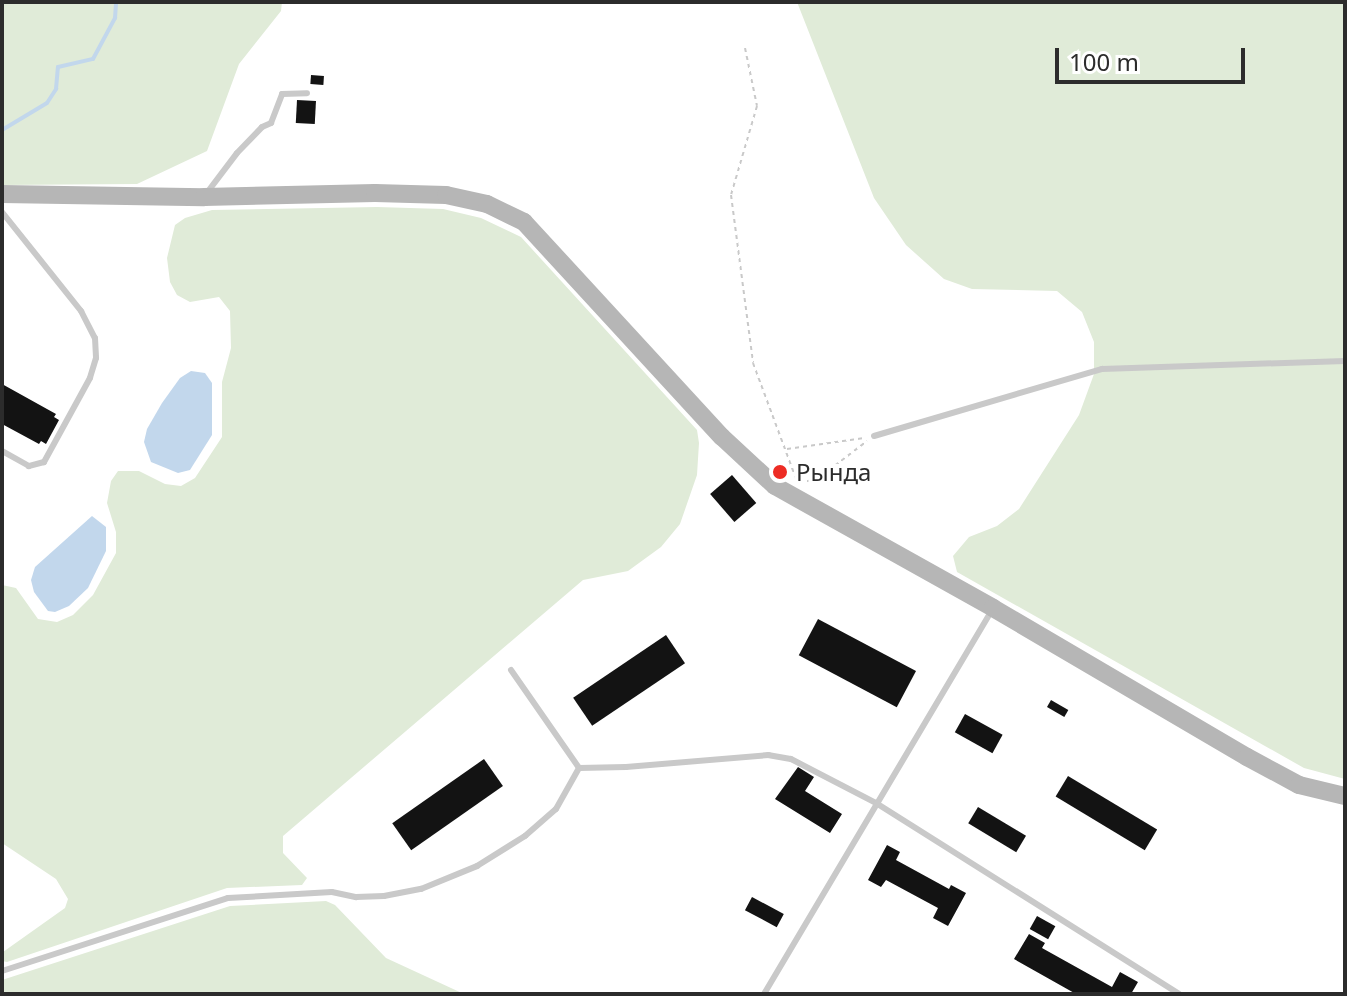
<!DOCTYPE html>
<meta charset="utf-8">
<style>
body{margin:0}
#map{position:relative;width:1347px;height:996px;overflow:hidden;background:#fff;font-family:"Noto Sans",sans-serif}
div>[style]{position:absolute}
.green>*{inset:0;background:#e0ebd8}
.water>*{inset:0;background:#c2d7ec}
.stream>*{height:4px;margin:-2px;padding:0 2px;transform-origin:2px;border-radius:2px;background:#c2d7ec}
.building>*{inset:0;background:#131313;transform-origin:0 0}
.path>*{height:2px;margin-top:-1px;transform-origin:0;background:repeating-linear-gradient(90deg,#c9c9c9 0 4px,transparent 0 8px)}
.service>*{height:6px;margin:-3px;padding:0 3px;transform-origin:3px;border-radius:3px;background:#c9c9c9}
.secondary>*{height:18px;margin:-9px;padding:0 9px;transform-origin:9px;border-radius:9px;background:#b6b6b6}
.dots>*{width:22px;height:22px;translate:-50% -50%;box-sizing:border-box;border:4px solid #fff;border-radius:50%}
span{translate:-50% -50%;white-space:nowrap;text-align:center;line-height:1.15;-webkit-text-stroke:8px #fff;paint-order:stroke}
.poi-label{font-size:24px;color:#2c2c2c}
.left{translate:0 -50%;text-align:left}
.frame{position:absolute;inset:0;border:4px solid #2c2c2c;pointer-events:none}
.scale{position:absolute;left:1055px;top:48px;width:190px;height:36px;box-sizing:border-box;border:4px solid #2c2c2c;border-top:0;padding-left:10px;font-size:24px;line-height:28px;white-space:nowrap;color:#2c2c2c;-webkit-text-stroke:6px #fff;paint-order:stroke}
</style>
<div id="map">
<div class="green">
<div style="clip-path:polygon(2px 2px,282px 2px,281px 11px,239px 64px,207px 151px,137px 184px,2px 185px)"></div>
<div style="clip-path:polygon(797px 2px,1345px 2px,1345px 779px,1304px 768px,957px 572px,953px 556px,969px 537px,997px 526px,1019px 509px,1079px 415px,1094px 374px,1094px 342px,1082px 312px,1057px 291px,972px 289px,944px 279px,906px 245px,874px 198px)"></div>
<div style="clip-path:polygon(377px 207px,443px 209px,481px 218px,521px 237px,697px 430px,699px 443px,697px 475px,680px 524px,661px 547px,628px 571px,583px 580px,283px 836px,283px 853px,307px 878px,302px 885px,227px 888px,7px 962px,2px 961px,3px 952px,65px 908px,68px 899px,56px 879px,2px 843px,2px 585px,16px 588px,38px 619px,57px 622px,73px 615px,93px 595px,116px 553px,116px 532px,107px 503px,111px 481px,118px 471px,139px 471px,165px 484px,181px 486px,195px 478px,222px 437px,222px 382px,231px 348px,230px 311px,219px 297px,190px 302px,177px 295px,170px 282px,167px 258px,175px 225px,185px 218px,212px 210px)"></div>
<div style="clip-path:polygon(326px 901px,335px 905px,386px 958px,464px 994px,2px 994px,2px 980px,230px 906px)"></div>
</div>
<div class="water">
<div style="clip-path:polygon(191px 371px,205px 373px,212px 383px,212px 435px,190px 470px,178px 473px,151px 462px,144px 442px,147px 429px,162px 403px,180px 378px)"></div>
<div style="clip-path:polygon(92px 516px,106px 527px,106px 551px,88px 588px,69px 606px,55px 612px,48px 611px,34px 592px,31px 580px,35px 567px)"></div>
</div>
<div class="stream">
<div style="left:2px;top:130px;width:52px;rotate:-31deg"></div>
<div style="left:47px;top:103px;width:17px;rotate:-57deg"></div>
<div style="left:56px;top:89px;width:22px;rotate:-85deg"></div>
<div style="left:58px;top:67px;width:36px;rotate:-13deg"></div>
<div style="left:93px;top:59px;width:47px;rotate:-61.8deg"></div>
<div style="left:115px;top:18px;width:16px;rotate:-86deg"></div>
</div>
<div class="building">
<div style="left:311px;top:75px;width:13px;height:9px;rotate:4deg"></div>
<div style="left:297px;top:100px;width:19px;height:23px;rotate:3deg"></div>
<div style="clip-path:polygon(2px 384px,56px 414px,54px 417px,59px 420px,46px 444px,41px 441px,39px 444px,2px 424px)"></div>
<div style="left:732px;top:475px;width:37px;height:29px;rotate:49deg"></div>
<div style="left:818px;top:619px;width:111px;height:41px;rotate:28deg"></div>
<div style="left:666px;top:635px;width:34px;height:112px;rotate:56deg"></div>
<div style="left:1051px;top:700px;width:20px;height:8px;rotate:30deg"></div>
<div style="left:965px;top:714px;width:43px;height:21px;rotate:29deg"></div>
<div style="left:484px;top:759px;width:33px;height:112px;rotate:55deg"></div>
<div style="clip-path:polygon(798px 767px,814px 777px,805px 791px,842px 814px,830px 833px,775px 799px)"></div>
<div style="left:1068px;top:776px;width:104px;height:24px;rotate:31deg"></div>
<div style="left:978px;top:807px;width:56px;height:19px;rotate:31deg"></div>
<div style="clip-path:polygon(887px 845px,900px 852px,896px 860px,949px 889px,951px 885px,966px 893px,948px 926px,933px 918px,938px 908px,886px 880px,881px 887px,868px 880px)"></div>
<div style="left:752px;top:897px;width:36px;height:15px;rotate:28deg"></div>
<div style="left:1037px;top:916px;width:21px;height:15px;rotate:29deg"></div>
<div style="clip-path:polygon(1029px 934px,1045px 943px,1042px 948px,1112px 987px,1120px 972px,1138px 982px,1131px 994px,1076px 994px,1014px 959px)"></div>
</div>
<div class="path">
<div style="left:745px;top:48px;width:59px;rotate:78.3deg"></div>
<div style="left:757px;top:106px;width:93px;rotate:106.3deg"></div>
<div style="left:731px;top:195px;width:169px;rotate:82.5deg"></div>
<div style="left:753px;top:363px;width:126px;rotate:69.6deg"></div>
<div style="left:787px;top:449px;width:78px;rotate:-8.1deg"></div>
<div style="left:799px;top:482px;width:17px;rotate:-7deg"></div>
<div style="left:816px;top:480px;width:64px;rotate:-37.4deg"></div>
</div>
<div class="service">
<div style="left:206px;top:194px;width:51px;rotate:-52.9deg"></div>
<div style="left:237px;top:153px;width:36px;rotate:-46deg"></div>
<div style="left:262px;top:127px;width:10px;rotate:-24deg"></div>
<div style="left:271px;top:123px;width:31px;rotate:-69deg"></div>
<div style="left:282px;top:94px;width:25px;rotate:-2deg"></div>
<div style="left:2px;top:212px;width:127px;rotate:51.4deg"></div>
<div style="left:81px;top:311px;width:30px;rotate:63deg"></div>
<div style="left:95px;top:338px;width:20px;rotate:87deg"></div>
<div style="left:96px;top:358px;width:21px;rotate:107deg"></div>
<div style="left:90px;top:378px;width:96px;rotate:118.7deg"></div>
<div style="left:44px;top:462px;width:16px;rotate:165deg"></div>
<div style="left:29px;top:466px;width:31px;rotate:-151deg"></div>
<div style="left:874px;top:436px;width:238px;rotate:-16.4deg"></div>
<div style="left:1102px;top:369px;width:243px;rotate:-1.9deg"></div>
<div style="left:511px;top:670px;width:119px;rotate:55.2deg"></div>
<div style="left:579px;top:768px;width:47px;rotate:-1.2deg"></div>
<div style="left:626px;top:767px;width:143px;rotate:-4.8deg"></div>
<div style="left:768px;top:755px;width:23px;rotate:10deg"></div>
<div style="left:791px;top:759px;width:96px;rotate:27.4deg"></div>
<div style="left:876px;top:803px;width:358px;rotate:32.2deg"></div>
<div style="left:2px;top:971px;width:237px;rotate:-17.9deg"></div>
<div style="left:228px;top:898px;width:104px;rotate:-3.3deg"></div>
<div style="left:332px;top:892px;width:25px;rotate:12deg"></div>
<div style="left:356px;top:897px;width:28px;rotate:-2deg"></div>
<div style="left:384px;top:896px;width:38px;rotate:-11deg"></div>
<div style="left:421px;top:889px;width:61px;rotate:-22.3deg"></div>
<div style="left:477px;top:866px;width:57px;rotate:-32deg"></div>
<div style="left:525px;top:836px;width:41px;rotate:-41.1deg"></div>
<div style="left:556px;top:809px;width:47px;rotate:-60.7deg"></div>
<div style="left:764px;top:994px;width:444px;rotate:-59.3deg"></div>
</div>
<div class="secondary">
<div style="left:2px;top:194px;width:202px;rotate:0.9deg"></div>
<div style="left:204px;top:197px;width:171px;rotate:-1.3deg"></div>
<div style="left:375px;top:193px;width:71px;rotate:1.6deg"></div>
<div style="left:446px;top:195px;width:42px;rotate:12.4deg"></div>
<div style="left:487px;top:204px;width:41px;rotate:25.9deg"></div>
<div style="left:524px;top:222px;width:292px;rotate:47.4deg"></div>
<div style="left:722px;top:437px;width:72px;rotate:42.8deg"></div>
<div style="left:775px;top:486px;width:250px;rotate:29.2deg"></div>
<div style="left:993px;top:608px;width:294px;rotate:30.4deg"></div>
<div style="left:1247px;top:757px;width:59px;rotate:28.3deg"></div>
<div style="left:1299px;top:785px;width:47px;rotate:13.4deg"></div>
</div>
<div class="dots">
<div style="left:780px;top:472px;background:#ed2c24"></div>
</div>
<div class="poi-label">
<span class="left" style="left:796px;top:472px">Рында</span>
</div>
<div class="frame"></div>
<div class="scale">100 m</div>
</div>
